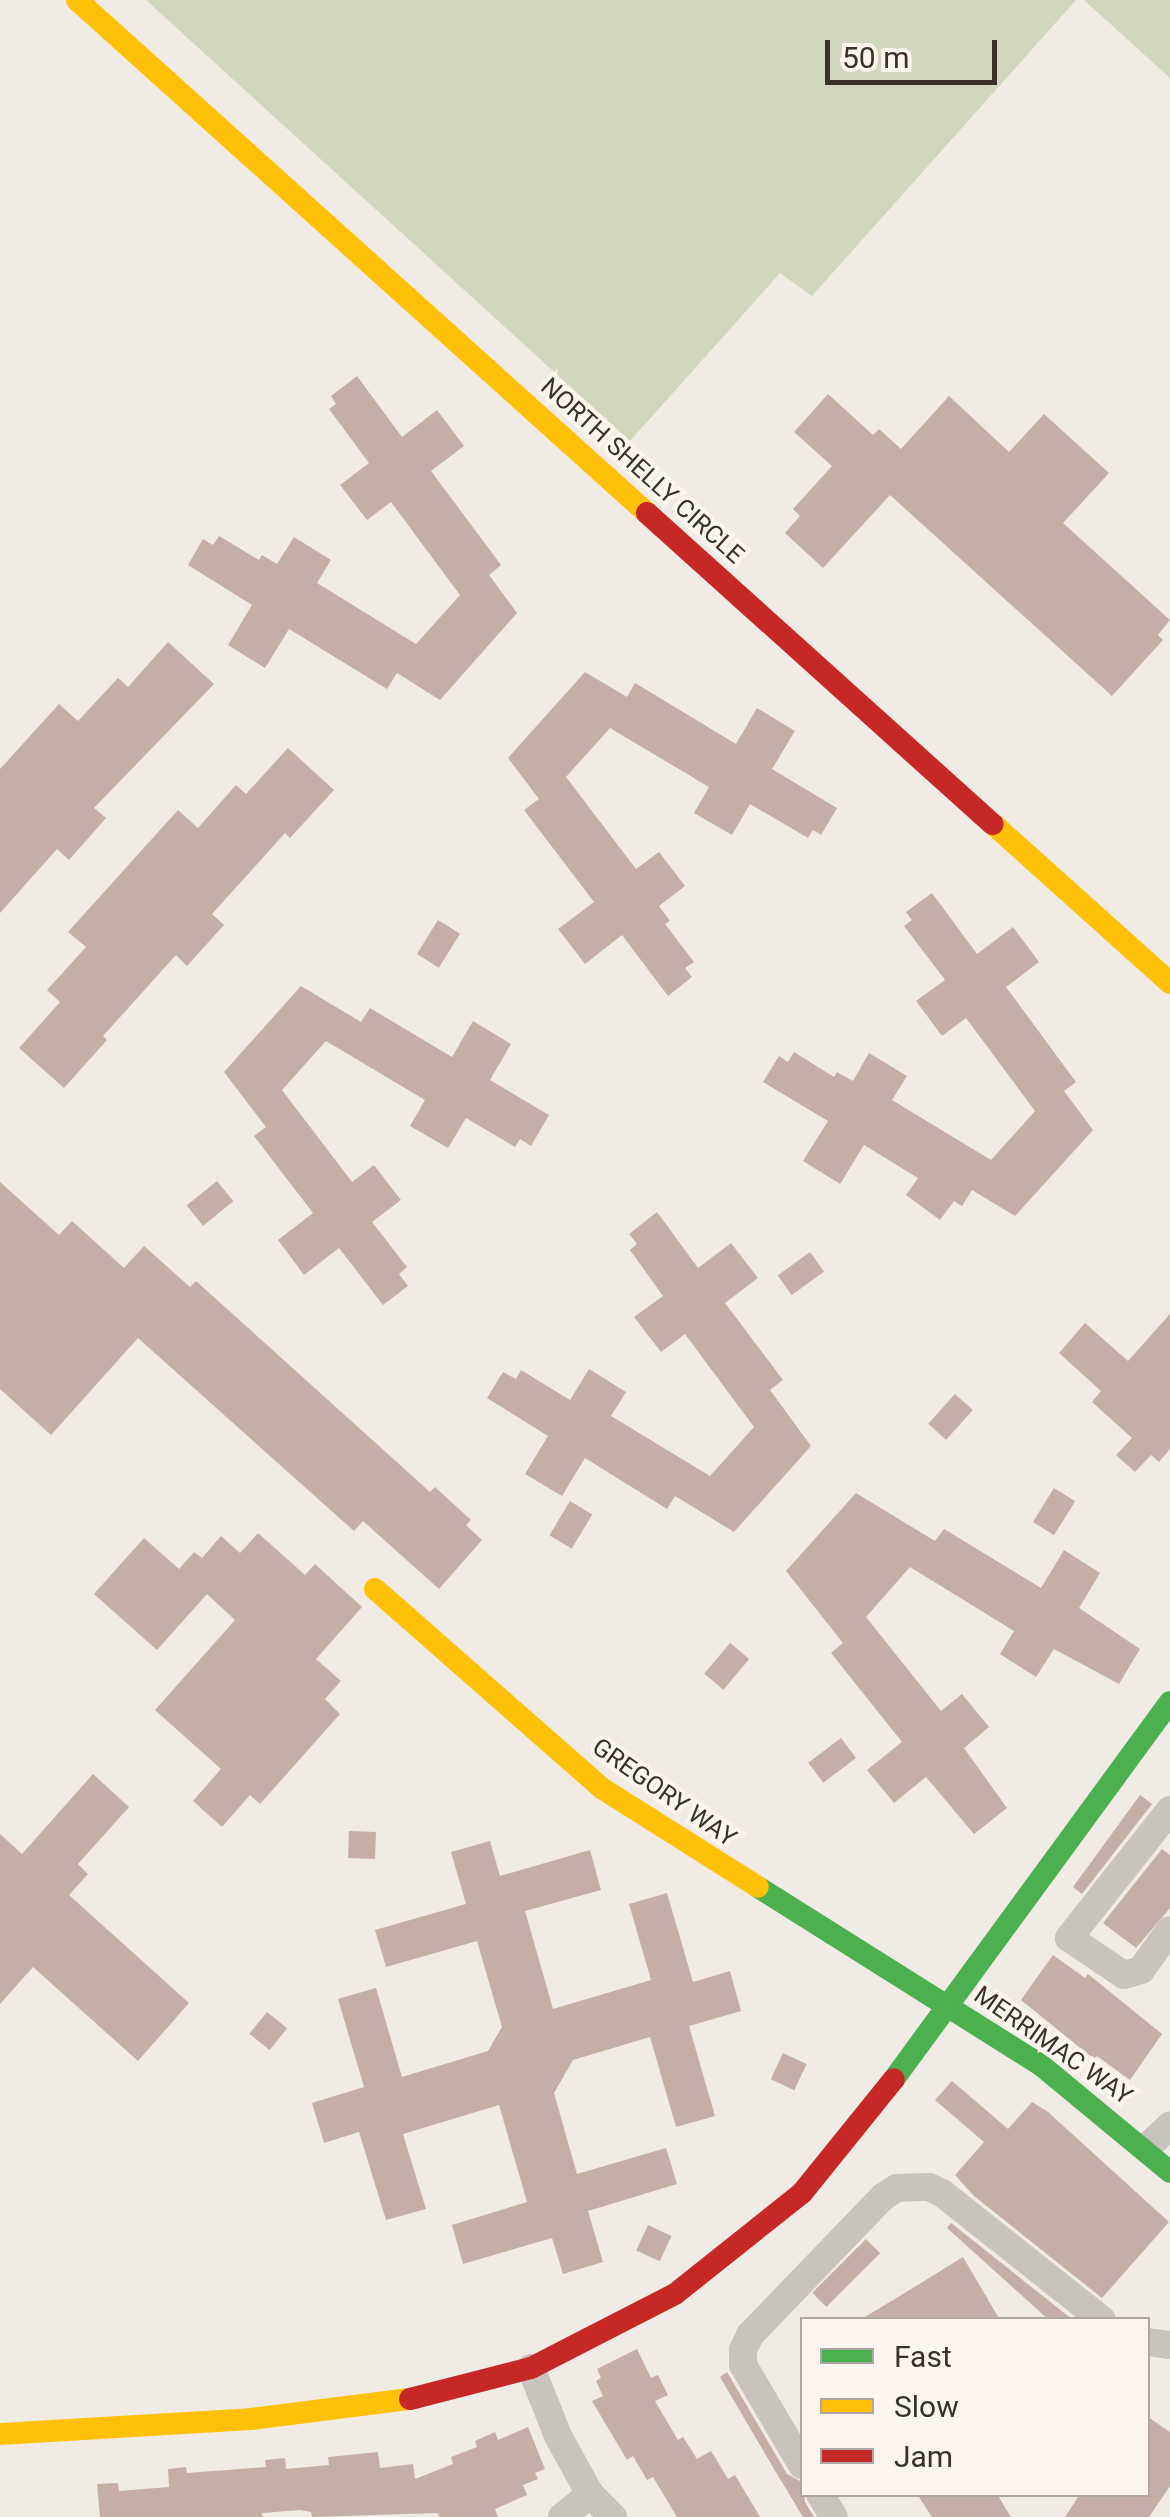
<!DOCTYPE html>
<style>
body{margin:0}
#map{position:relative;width:1170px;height:2517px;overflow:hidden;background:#f0ebe5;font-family:Roboto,sans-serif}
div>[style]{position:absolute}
.green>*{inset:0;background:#d1d6bf}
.building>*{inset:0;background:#c3afa7;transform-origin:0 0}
.street>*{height:28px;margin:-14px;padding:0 14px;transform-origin:14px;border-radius:14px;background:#c9c3be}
.fast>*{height:22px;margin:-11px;padding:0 11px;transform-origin:11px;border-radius:11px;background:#4caf50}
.slow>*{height:22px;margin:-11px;padding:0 11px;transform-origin:11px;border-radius:11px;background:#ffc107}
.jam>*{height:22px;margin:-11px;padding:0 11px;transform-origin:11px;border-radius:11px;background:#c62828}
span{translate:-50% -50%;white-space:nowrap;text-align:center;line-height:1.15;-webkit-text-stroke:8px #fbf5ee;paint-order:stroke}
.street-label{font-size:25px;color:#3b302b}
.legend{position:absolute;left:800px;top:2317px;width:350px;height:180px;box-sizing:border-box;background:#fbf5ee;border:2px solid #aea6a0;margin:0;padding:12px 18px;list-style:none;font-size:30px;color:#3b302b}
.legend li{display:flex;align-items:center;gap:20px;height:50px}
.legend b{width:50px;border:2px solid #aea6a0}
.scale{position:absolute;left:825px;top:40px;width:172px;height:45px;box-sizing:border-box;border:5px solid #3b302b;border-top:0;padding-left:12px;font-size:30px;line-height:35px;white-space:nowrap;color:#3b302b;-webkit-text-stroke:8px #fbf5ee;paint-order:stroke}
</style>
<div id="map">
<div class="green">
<div style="clip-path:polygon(146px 0,1076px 0,812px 296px,780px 273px,630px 441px)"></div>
<div style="clip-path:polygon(1084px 0,1170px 0,1170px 78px)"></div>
</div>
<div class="building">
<div style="clip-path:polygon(357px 376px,402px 437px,437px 410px,464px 446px,431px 471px,501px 565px,489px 575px,517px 613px,440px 700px,397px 673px,387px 689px,289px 629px,265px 668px,228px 645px,252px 605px,188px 565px,203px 539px,213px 545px,219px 536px,259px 560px,262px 555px,277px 564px,294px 537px,331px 560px,317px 583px,416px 644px,460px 595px,391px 502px,367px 520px,340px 485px,369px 463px,329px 409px,336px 404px,331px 396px)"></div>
<div style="clip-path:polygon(828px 394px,873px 435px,879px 429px,901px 449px,949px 396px,1009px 452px,1044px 414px,1109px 473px,1063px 523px,1170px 620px,1158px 635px,1163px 640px,1112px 696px,890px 495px,823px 568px,785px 533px,800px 516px,793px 509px,832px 466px,794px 432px)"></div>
<div style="clip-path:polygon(168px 642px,214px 684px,94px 808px,106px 818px,69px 860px,57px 849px,0 913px,0 769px,59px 704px,78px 721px,118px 678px,128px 687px)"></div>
<div style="clip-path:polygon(585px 672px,627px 697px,635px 683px,736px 744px,757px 708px,795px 731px,772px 769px,837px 808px,821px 835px,813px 830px,808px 838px,750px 804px,732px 835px,694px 813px,709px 787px,610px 728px,566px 777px,636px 869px,659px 852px,685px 886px,659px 906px,670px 921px,665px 924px,694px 962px,685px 968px,692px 977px,668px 996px,622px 935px,585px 964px,558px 929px,594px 902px,524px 810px,539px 799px,508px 758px)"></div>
<div style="clip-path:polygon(288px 748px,334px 790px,290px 838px,285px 833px,212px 914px,224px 925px,187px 966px,176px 955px,103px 1036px,107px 1040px,64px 1088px,19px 1048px,60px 1002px,47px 990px,86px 947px,68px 932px,178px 810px,198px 828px,236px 785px,246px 794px)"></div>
<div style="clip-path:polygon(932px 893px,977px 954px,1013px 927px,1039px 962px,1006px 987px,1076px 1082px,1064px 1091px,1093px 1130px,1015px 1216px,972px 1190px,962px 1206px,954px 1201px,940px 1220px,906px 1195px,918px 1178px,864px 1145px,840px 1184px,803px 1161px,828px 1121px,763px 1082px,779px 1056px,788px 1062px,794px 1052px,834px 1077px,837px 1072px,853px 1081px,869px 1053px,907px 1076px,892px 1100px,991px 1160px,1035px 1111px,966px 1018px,942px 1036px,916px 1001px,945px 980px,904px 926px,912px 920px,906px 912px)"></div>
<div style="left:438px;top:920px;width:26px;height:40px;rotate:32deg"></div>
<div style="clip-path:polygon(301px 986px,361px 1022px,370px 1008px,452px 1057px,473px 1021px,511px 1044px,490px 1080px,549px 1115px,531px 1146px,520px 1139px,515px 1147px,466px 1118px,448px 1148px,410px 1126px,425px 1100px,326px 1041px,282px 1090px,352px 1182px,374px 1165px,401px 1200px,372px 1222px,407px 1267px,399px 1274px,408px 1286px,383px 1305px,339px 1248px,304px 1275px,278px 1240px,313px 1213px,254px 1136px,266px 1127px,224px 1072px)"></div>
<div style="left:217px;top:1181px;width:26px;height:39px;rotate:51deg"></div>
<div style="clip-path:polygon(0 1182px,59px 1235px,72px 1221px,124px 1268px,144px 1246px,190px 1287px,196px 1281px,430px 1492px,435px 1487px,471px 1520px,466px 1525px,482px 1540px,439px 1589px,363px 1521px,354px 1531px,138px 1338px,51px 1435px,0 1389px)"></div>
<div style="clip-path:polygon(657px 1212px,698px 1268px,731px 1243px,758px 1278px,725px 1303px,783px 1380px,770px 1390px,811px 1446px,734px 1532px,675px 1496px,667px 1509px,585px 1458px,562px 1496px,525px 1474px,548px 1436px,487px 1398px,503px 1372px,516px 1379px,521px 1370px,570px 1400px,589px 1369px,626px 1392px,611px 1416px,710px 1476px,754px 1427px,685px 1334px,661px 1352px,634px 1317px,663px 1296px,630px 1250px,637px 1244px,629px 1234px)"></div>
<div style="left:810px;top:1252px;width:24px;height:40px;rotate:54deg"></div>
<div style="clip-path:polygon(1170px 1314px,1170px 1449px,1159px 1462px,1151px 1455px,1135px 1472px,1116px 1455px,1132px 1438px,1092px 1402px,1101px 1391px,1059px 1353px,1085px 1323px,1128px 1361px)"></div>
<div style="left:955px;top:1394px;width:24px;height:40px;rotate:42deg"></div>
<div style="left:1054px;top:1488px;width:25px;height:40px;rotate:32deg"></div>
<div style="clip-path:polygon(856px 1493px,935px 1541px,944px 1529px,1041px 1588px,1064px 1550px,1100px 1573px,1079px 1608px,1140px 1649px,1119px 1684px,1054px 1649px,1036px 1677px,1000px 1654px,1014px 1631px,910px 1567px,866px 1617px,941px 1711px,962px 1694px,989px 1727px,964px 1748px,1007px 1808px,974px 1834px,926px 1777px,894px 1803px,867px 1770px,902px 1742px,831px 1653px,843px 1643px,786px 1571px)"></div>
<div style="left:570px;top:1501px;width:26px;height:40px;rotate:31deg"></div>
<div style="clip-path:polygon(258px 1533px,305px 1575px,315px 1564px,362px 1607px,316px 1659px,341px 1681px,325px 1699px,340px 1714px,260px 1804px,250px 1795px,222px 1827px,193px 1801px,221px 1769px,155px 1710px,235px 1620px,207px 1594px,157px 1650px,94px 1594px,144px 1538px,179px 1569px,194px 1552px,202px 1558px,221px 1536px,240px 1553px)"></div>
<div style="left:730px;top:1643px;width:25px;height:40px;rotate:40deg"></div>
<div style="left:841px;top:1738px;width:25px;height:41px;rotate:53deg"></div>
<div style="clip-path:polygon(93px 1774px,129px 1807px,78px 1864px,88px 1874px,69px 1895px,189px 2003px,138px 2061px,33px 1967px,0 2004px,0 1834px,22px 1854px)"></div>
<div style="clip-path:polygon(1140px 1795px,1152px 1804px,1082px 1894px,1073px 1887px)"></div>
<div style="left:349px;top:1831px;width:27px;height:27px;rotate:2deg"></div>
<div style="clip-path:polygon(490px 1841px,500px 1876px,590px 1850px,601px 1890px,525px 1911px,553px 2009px,651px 1980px,629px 1904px,667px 1893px,693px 1982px,730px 1971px,741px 2011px,689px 2026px,715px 2116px,676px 2127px,650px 2037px,573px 2060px,554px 2093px,577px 2174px,666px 2148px,677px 2184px,588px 2211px,603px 2262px,563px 2274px,552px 2238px,463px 2264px,452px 2225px,527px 2202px,499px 2105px,403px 2134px,426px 2209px,386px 2220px,359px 2132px,324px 2143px,312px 2103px,364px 2087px,338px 1999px,376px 1988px,402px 2077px,488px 2051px,502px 2027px,477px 1941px,386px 1967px,375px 1930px,466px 1904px,451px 1852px)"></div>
<div style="clip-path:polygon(1162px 1849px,1170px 1855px,1170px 1908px,1136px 1948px,1103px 1923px)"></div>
<div style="clip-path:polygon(1053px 1955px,1085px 1978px,1088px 1974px,1162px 2034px,1130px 2080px,1097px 2056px,1094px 2059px,1021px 2000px)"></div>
<div style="left:267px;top:2012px;width:26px;height:28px;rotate:39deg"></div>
<div style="left:783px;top:2053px;width:26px;height:29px;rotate:25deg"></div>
<div style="clip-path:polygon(952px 2081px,1008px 2129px,1032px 2102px,1048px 2112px,1169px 2222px,1102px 2298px,974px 2196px,955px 2175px,984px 2142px,935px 2100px)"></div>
<div style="clip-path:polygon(951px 2223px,1073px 2320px,1049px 2320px,947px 2228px)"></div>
<div style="left:648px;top:2225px;width:26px;height:28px;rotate:25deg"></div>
<div style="left:866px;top:2239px;width:20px;height:76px;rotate:45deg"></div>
<div style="clip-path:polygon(963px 2257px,1000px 2320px,860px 2320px,921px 2283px)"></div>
<div style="clip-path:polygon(637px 2349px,651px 2378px,658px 2375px,668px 2395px,655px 2401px,678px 2440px,683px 2437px,697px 2459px,711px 2451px,728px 2479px,735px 2475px,760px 2517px,677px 2517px,653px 2477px,647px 2480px,633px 2456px,627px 2460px,592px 2401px,603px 2396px,596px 2381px,601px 2378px,597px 2369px)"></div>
<div style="clip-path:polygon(727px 2372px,787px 2474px,802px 2482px,805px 2502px,814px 2517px,803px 2517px,777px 2474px,720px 2377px)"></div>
<div style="clip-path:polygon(1148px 2417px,1170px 2432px,1170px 2486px,1149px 2517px,1065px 2517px,1080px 2494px,1148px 2494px)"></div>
<div style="clip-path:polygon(528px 2427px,545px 2469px,535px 2473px,538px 2479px,523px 2485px,527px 2495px,495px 2509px,498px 2517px,439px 2517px,438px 2513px,312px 2517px,311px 2512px,300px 2510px,262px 2513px,263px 2517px,100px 2517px,97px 2484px,118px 2483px,119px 2491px,169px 2487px,168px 2469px,186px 2467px,187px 2473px,266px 2467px,265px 2460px,285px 2458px,286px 2469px,329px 2465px,328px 2457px,378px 2452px,380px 2468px,413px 2464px,415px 2479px,453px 2464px,451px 2457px,477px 2447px,475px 2441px,495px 2432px,498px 2440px)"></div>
<div style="clip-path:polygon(917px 2494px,997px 2494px,1011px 2517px,932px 2517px)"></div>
</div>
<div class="street">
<div style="left:1170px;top:1810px;width:163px;rotate:128.3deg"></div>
<div style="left:1069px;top:1938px;width:66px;rotate:33.9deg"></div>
<div style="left:1124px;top:1975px;width:18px;rotate:-16deg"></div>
<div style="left:1141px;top:1970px;width:49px;rotate:-54.1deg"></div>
<div style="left:1146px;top:2148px;width:33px;rotate:-43deg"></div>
<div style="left:1148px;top:2342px;width:22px;rotate:8deg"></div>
<div style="left:531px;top:2368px;width:73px;rotate:68.3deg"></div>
<div style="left:558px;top:2436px;width:66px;rotate:61.1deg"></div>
<div style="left:590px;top:2494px;width:33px;rotate:45deg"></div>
<div style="left:802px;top:2465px;width:116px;rotate:-120.5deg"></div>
<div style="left:743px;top:2365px;width:15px;rotate:-90deg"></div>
<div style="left:743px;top:2350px;width:17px;rotate:-65deg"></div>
<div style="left:750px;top:2335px;width:192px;rotate:-46.1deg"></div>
<div style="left:883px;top:2197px;width:17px;rotate:-33deg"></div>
<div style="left:897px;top:2188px;width:32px;rotate:-2deg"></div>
<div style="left:929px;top:2187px;width:14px;rotate:25deg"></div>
<div style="left:942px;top:2193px;width:204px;rotate:38.4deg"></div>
<div style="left:820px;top:2494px;width:27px;rotate:59deg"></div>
<div style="left:562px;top:2517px;width:36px;rotate:-39deg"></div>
</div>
<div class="fast">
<div style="left:758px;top:1887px;width:336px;rotate:32.2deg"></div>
<div style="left:1042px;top:2066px;width:166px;rotate:39.6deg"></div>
<div style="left:894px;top:2079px;width:467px;rotate:-53.8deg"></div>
</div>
<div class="slow">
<div style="left:77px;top:0;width:767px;rotate:41.99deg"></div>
<div style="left:993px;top:824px;width:238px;rotate:41.9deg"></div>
<div style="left:375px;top:1589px;width:303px;rotate:41.3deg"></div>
<div style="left:603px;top:1789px;width:183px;rotate:32.3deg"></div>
<div style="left:0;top:2434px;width:251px;rotate:-3.4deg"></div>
<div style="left:251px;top:2419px;width:160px;rotate:-7.2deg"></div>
</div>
<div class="jam">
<div style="left:647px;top:513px;width:465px;rotate:42deg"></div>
<div style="left:410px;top:2399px;width:125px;rotate:-14.4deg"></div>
<div style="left:531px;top:2368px;width:162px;rotate:-27.2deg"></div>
<div style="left:675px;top:2294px;width:162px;rotate:-38.5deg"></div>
<div style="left:802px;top:2193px;width:146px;rotate:-51.1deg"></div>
</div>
<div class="street-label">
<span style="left:642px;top:471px;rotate:42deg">NORTH SHELLY CIRCLE</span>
<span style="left:664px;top:1793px;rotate:35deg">GREGORY WAY</span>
<span style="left:1053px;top:2046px;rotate:35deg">MERRIMAC WAY</span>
</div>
<ul class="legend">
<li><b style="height:12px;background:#4caf50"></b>Fast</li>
<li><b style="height:12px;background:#ffc107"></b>Slow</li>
<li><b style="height:12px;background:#c62828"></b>Jam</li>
</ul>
<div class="scale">50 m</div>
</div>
